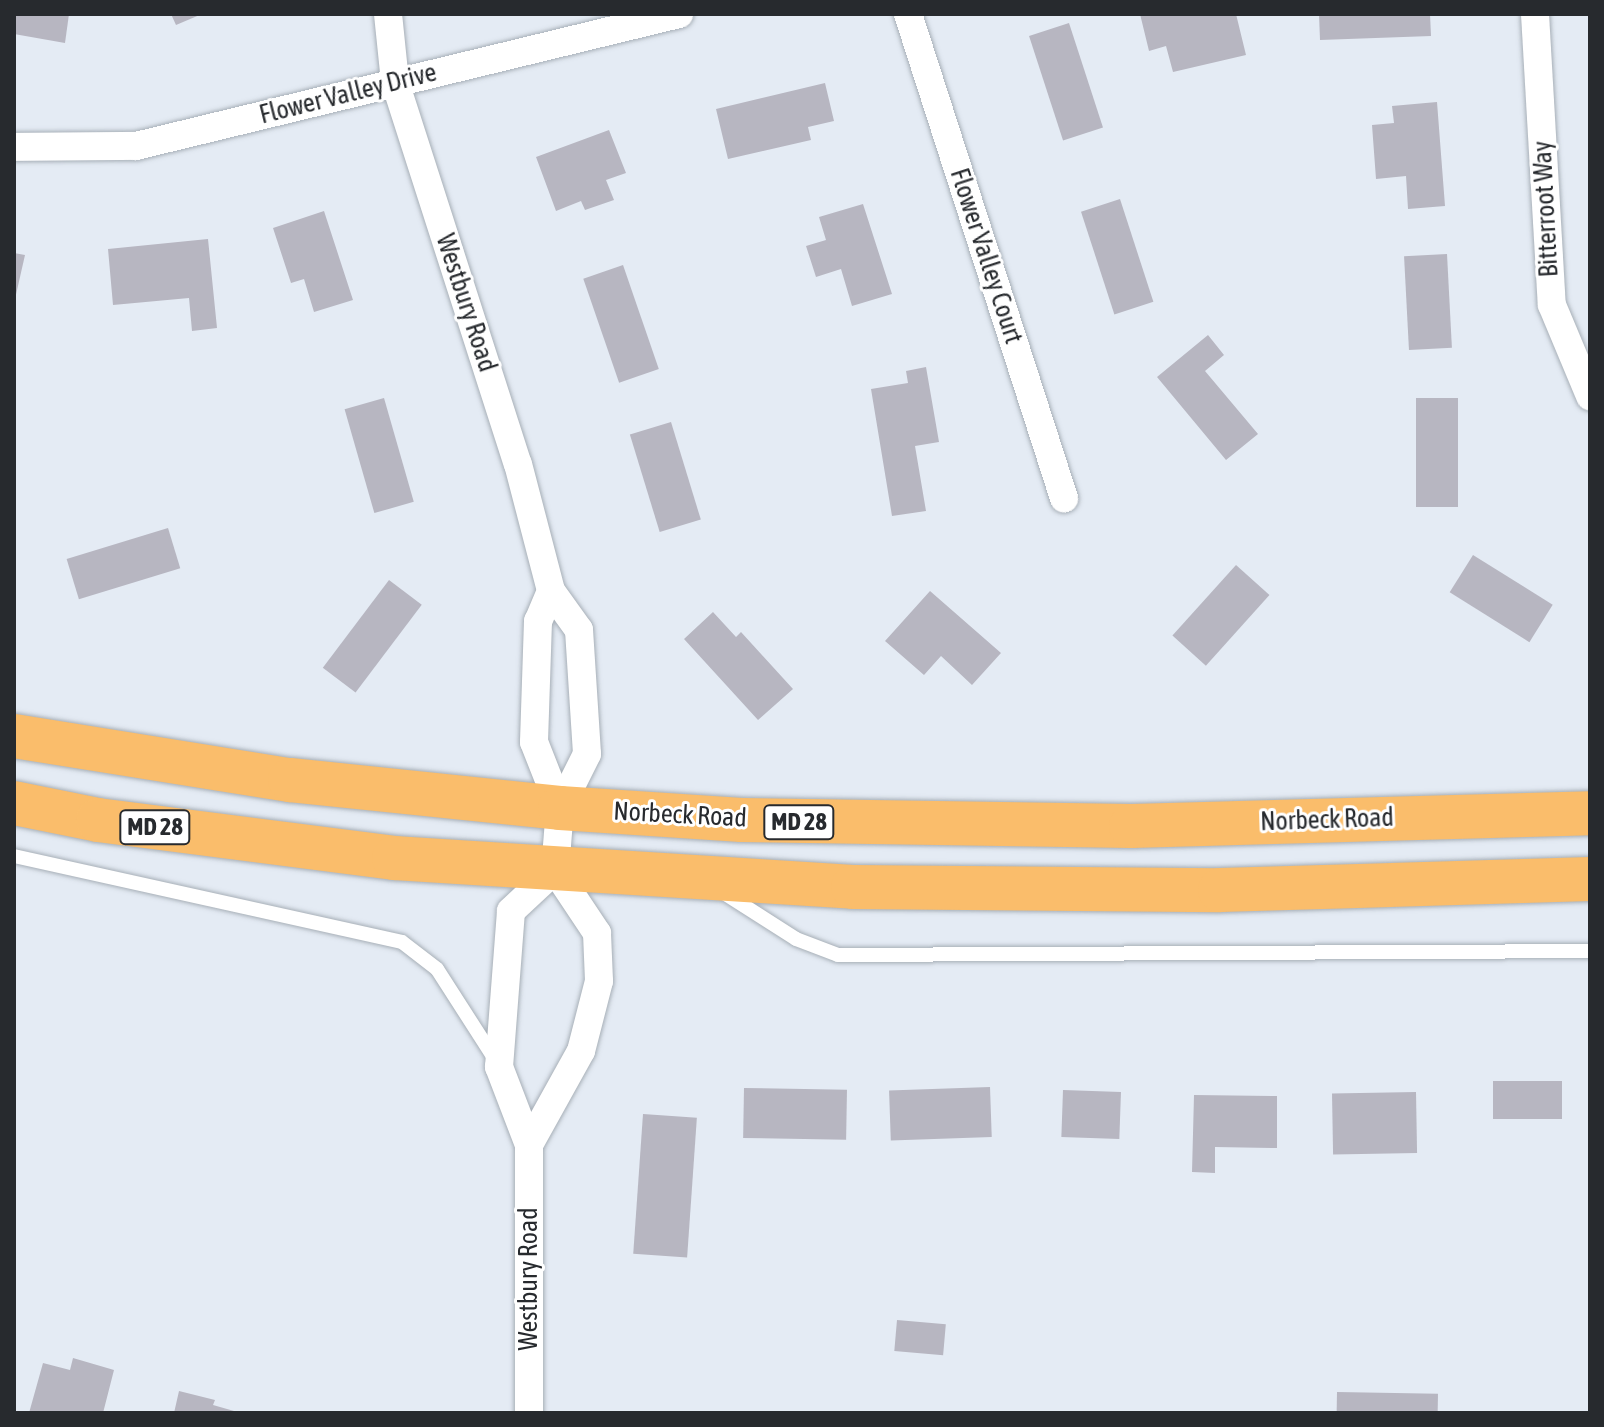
<!DOCTYPE html>
<style>
body{margin:0}
#map{position:relative;width:1604px;height:1427px;overflow:hidden;background:#e4ebf4;font-family:"Asap Condensed",sans-serif}
div>[style]{position:absolute}
.building>*{inset:0;background:#b7b6c1;transform-origin:0 0}
.roads{filter:drop-shadow(0 0 2px #a7afb7) drop-shadow(0 0 2px #a7afb7)}
.lane>*{height:14px;margin:-7px;padding:0 7px;transform-origin:7px;border-radius:7px;background:#fff}
.street>*{height:28px;margin:-14px;padding:0 14px;transform-origin:14px;border-radius:14px;background:#fff}
.primary>*{height:44px;margin:-22px;padding:0 22px;transform-origin:22px;border-radius:22px;background:#fabd6b}
span{translate:-50% -50%;white-space:nowrap;text-align:center;line-height:1.15;-webkit-text-stroke:6px #fff;paint-order:stroke}
.shield-label span{padding:2px 6px;background:#fff;border:2px solid;border-radius:6px;-webkit-text-stroke-width:0}
.shield-label{font-size:24px;color:#272a2e;font-weight:700}
.street-label{font-size:26px;color:#272a2e}
.frame{position:absolute;inset:0;border:16px solid #272a2e;pointer-events:none}
</style>
<div id="map">
<div class="building">
<div style="clip-path:polygon(14px 14px,69px 14px,65px 43px,14px 34px)"></div>
<div style="clip-path:polygon(171px 14px,202px 14px,176px 25px)"></div>
<div style="clip-path:polygon(1140px 14px,1236px 14px,1246px 55px,1173px 72px,1166px 46px,1149px 51px)"></div>
<div style="clip-path:polygon(1319px 14px,1430px 14px,1431px 36px,1320px 40px)"></div>
<div style="left:1069px;top:23px;width:110px;height:42px;rotate:72deg"></div>
<div style="clip-path:polygon(825px 83px,834px 121px,808px 127px,811px 140px,728px 159px,716px 109px)"></div>
<div style="clip-path:polygon(1437px 102px,1445px 206px,1408px 209px,1406px 176px,1376px 179px,1372px 125px,1394px 123px,1392px 106px)"></div>
<div style="clip-path:polygon(609px 130px,626px 173px,606px 180px,614px 200px,585px 210px,581px 201px,556px 211px,536px 157px)"></div>
<div style="left:1120px;top:199px;width:108px;height:41px;rotate:72deg"></div>
<div style="clip-path:polygon(863px 204px,892px 294px,852px 306px,841px 269px,816px 277px,806px 246px,826px 240px,819px 217px)"></div>
<div style="clip-path:polygon(324px 211px,353px 300px,314px 312px,304px 279px,291px 283px,273px 228px)"></div>
<div style="clip-path:polygon(208px 239px,217px 328px,192px 331px,189px 298px,113px 305px,108px 249px)"></div>
<div style="clip-path:polygon(14px 253px,25px 255px,15px 299px,14px 299px)"></div>
<div style="left:1447px;top:254px;width:94px;height:43px;rotate:87deg"></div>
<div style="left:623px;top:265px;width:110px;height:42px;rotate:71deg"></div>
<div style="clip-path:polygon(1208px 335px,1224px 355px,1205px 371px,1258px 434px,1226px 460px,1157px 377px)"></div>
<div style="clip-path:polygon(926px 367px,939px 442px,915px 446px,926px 511px,892px 516px,871px 389px,908px 383px,906px 371px)"></div>
<div style="left:384px;top:398px;width:108px;height:41px;rotate:74deg"></div>
<div style="left:1416px;top:398px;width:42px;height:109px"></div>
<div style="left:671px;top:422px;width:102px;height:43px;rotate:73deg"></div>
<div style="left:168px;top:528px;width:42px;height:106px;rotate:73deg"></div>
<div style="left:1473px;top:555px;width:94px;height:44px;rotate:32deg"></div>
<div style="left:1236px;top:565px;width:45px;height:95px;rotate:42deg"></div>
<div style="left:389px;top:580px;width:41px;height:110px;rotate:37deg"></div>
<div style="clip-path:polygon(930px 591px,1001px 653px,972px 685px,941px 656px,924px 675px,885px 641px)"></div>
<div style="clip-path:polygon(713px 612px,736px 637px,741px 632px,793px 689px,758px 720px,684px 639px)"></div>
<div style="left:1493px;top:1081px;width:69px;height:38px"></div>
<div style="left:990px;top:1087px;width:50px;height:101px;rotate:88deg"></div>
<div style="left:744px;top:1088px;width:103px;height:50px;rotate:1deg"></div>
<div style="left:1063px;top:1090px;width:58px;height:47px;rotate:2deg"></div>
<div style="left:1416px;top:1092px;width:61px;height:84px;rotate:89deg"></div>
<div style="clip-path:polygon(1194px 1095px,1277px 1096px,1277px 1148px,1215px 1147px,1215px 1173px,1192px 1172px)"></div>
<div style="left:643px;top:1114px;width:54px;height:140px;rotate:4deg"></div>
<div style="left:897px;top:1320px;width:49px;height:31px;rotate:5deg"></div>
<div style="clip-path:polygon(73px 1358px,114px 1370px,103px 1413px,29px 1413px,43px 1363px,70px 1370px)"></div>
<div style="clip-path:polygon(179px 1391px,215px 1400px,213px 1405px,241px 1413px,174px 1413px)"></div>
<div style="left:1337px;top:1392px;width:101px;height:21px;rotate:1deg"></div>
</div>
<div class="roads">
<div class="lane">
<div style="left:14px;top:856px;width:397px;rotate:12.5deg"></div>
<div style="left:402px;top:942px;width:44px;rotate:37.6deg"></div>
<div style="left:437px;top:969px;width:109px;rotate:57.3deg"></div>
<div style="left:721px;top:891px;width:89px;rotate:32.6deg"></div>
<div style="left:796px;top:939px;width:45px;rotate:20.9deg"></div>
<div style="left:838px;top:955px;width:752px;rotate:-0.3deg"></div>
</div>
<div class="street">
<div style="left:388px;top:14px;width:68px;rotate:84.1deg"></div>
<div style="left:395px;top:82px;width:401px;rotate:72.2deg"></div>
<div style="left:518px;top:464px;width:131px;rotate:75.4deg"></div>
<div style="left:551px;top:591px;width:48px;rotate:54.3deg"></div>
<div style="left:579px;top:630px;width:124px;rotate:86.3deg"></div>
<div style="left:587px;top:754px;width:60px;rotate:116.6deg"></div>
<div style="left:560px;top:808px;width:62px;rotate:94.6deg"></div>
<div style="left:555px;top:870px;width:76px;rotate:56.3deg"></div>
<div style="left:597px;top:933px;width:48px;rotate:87.6deg"></div>
<div style="left:599px;top:981px;width:72px;rotate:104.4deg"></div>
<div style="left:581px;top:1051px;width:107px;rotate:119deg"></div>
<div style="left:908px;top:14px;width:509px;rotate:72.14deg"></div>
<div style="left:1535px;top:14px;width:291px;rotate:86.7deg"></div>
<div style="left:1552px;top:305px;width:99px;rotate:67.3deg"></div>
<div style="left:14px;top:147px;width:122px;rotate:-0.5deg"></div>
<div style="left:136px;top:146px;width:559px;rotate:-13.66deg"></div>
<div style="left:551px;top:591px;width:33px;rotate:113deg"></div>
<div style="left:538px;top:621px;width:121px;rotate:91.9deg"></div>
<div style="left:534px;top:742px;width:71px;rotate:68.5deg"></div>
<div style="left:529px;top:1413px;width:268px;rotate:-90deg"></div>
<div style="left:529px;top:1145px;width:84px;rotate:-111deg"></div>
<div style="left:499px;top:1067px;width:156px;rotate:-85.6deg"></div>
<div style="left:511px;top:911px;width:60px;rotate:-43deg"></div>
</div>
<div class="primary">
<div style="left:14px;top:736px;width:279px;rotate:9.1deg"></div>
<div style="left:290px;top:780px;width:271px;rotate:5.9deg"></div>
<div style="left:560px;top:808px;width:182px;rotate:3.8deg"></div>
<div style="left:742px;top:820px;width:389px;rotate:0.9deg"></div>
<div style="left:1131px;top:826px;width:459px;rotate:-1.6deg"></div>
<div style="left:14px;top:803px;width:86px;rotate:11.4deg"></div>
<div style="left:98px;top:820px;width:298px;rotate:7.3deg"></div>
<div style="left:394px;top:858px;width:460px;rotate:3.6deg"></div>
<div style="left:853px;top:887px;width:367px;rotate:0.5deg"></div>
<div style="left:1220px;top:890px;width:370px;rotate:-1.7deg"></div>
</div>
</div>
<div class="shield-label">
<span style="left:799px;top:822px">MD 28</span>
<span style="left:155px;top:827px">MD 28</span>
</div>
<div class="street-label">
<span style="left:348px;top:94px;rotate:-14deg">Flower Valley Drive</span>
<span style="left:1546px;top:209px;rotate:-93deg">Bitterroot Way</span>
<span style="left:986px;top:256px;rotate:72deg">Flower Valley Court</span>
<span style="left:466px;top:303px;rotate:72deg">Westbury Road</span>
<span style="left:680px;top:815px;rotate:3deg">Norbeck Road</span>
<span style="left:1327px;top:820px;rotate:-2deg">Norbeck Road</span>
<span style="left:529px;top:1279px;rotate:-90deg">Westbury Road</span>
</div>
<div class="frame"></div>
</div>
